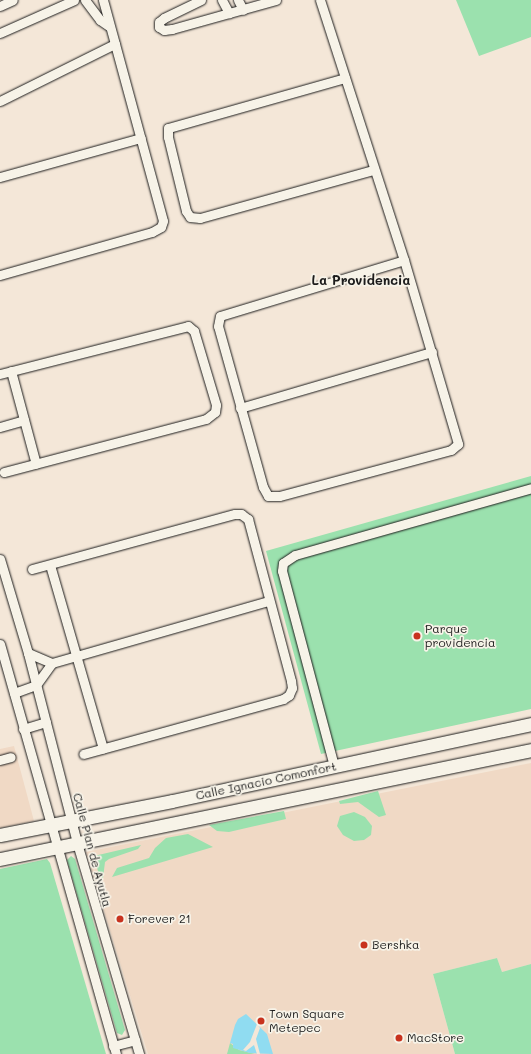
<!DOCTYPE html>
<style>
body{margin:0}
#map{position:relative;width:531px;height:1054px;overflow:hidden;background:#f4e7d8;font-family:Mali,sans-serif}
div>[style]{position:absolute}
.built>*{inset:0;background:#f0d9c5}
.green>*{inset:0;background:#9be1ae}
.water>*{inset:0;background:#90dcf1}
.pier>*{inset:0;background:#f4e7d8}
.roads{filter:drop-shadow(0 0 1px #1c1c1c) drop-shadow(0 0 1px #1c1c1c)}
.street>*{height:9px;margin:-4.5px;padding:0 4.5px;transform-origin:4.5px;border-radius:4.5px;background:#f7f3e8}
.secondary>*{height:13px;margin:-6.5px;padding:0 6.5px;transform-origin:6.5px;border-radius:6.5px;background:#f7f3e8}
.dots>*{width:11px;height:11px;translate:-50% -50%;box-sizing:border-box;border:2px solid #f7f3e8;border-radius:50%}
span{translate:-50% -50%;white-space:nowrap;text-align:center;line-height:1.15;-webkit-text-stroke:3.5px #f7f3e8;paint-order:stroke}
.poi-label{font-size:12px;color:#1c1c1c}
.left{translate:0 -50%;text-align:left}
.street-label{font-size:12px;color:#1c1c1c}
.neighbourhood-label{font-size:13px;color:#1c1c1c;font-weight:700}
</style>
<div id="map">
<div class="built">
<div style="clip-path:polygon(14px 746px,34px 821px,0 828px,0 749px)"></div>
<div style="clip-path:polygon(531px 763px,531px 964px,502px 972px,497px 958px,433px 974px,455px 1054px,148px 1054px,86px 852px)"></div>
</div>
<div class="green">
<div style="clip-path:polygon(456px 0,531px 0,531px 37px,479px 56px)"></div>
<div style="clip-path:polygon(531px 476px,531px 709px,321px 754px,266px 551px)"></div>
<div style="clip-path:polygon(378px 791px,386px 815px,379px 817px,358px 802px,340px 804px,339px 801px)"></div>
<div style="clip-path:polygon(284px 811px,286px 819px,229px 832px,217px 831px,209px 825px)"></div>
<div style="clip-path:polygon(354px 812px,365px 817px,372px 826px,371px 835px,364px 840px,354px 841px,343px 835px,337px 826px,340px 816px)"></div>
<div style="clip-path:polygon(188px 834px,213px 847px,112px 877px,117px 868px,149px 858px,155px 848px,166px 838px)"></div>
<div style="clip-path:polygon(141px 845px,138px 849px,109px 859px,105px 862px,103px 878px,100px 879px,94px 856px)"></div>
<div style="clip-path:polygon(71px 856px,75px 859px,125px 1030px,122px 1035px,117px 1033px,67px 860px)"></div>
<div style="clip-path:polygon(47px 859px,50px 863px,106px 1054px,0 1054px,0 869px)"></div>
<div style="clip-path:polygon(497px 958px,502px 972px,531px 964px,531px 1054px,455px 1054px,433px 974px)"></div>
<div style="clip-path:polygon(230px 1043px,239px 1050px,255px 1054px,227px 1054px)"></div>
</div>
<div class="water">
<div style="clip-path:polygon(246px 1014px,267px 1034px,273px 1054px,250px 1053px,233px 1048px,233px 1044px,230px 1043px,235px 1025px,238px 1019px)"></div>
</div>
<div class="pier">
<div style="clip-path:polygon(257px 1024px,260px 1028px,256px 1039px,260px 1054px,257px 1054px,254px 1045px,246px 1051px,243px 1050px,250px 1042px)"></div>
</div>
<div class="roads">
<div class="street">
<div style="left:85px;top:0;width:25px;rotate:53deg"></div>
<div style="left:100px;top:20px;width:11px;rotate:34deg"></div>
<div style="left:103px;top:0;width:46px;rotate:74.7deg"></div>
<div style="left:201px;top:0;width:41px;rotate:154.1deg"></div>
<div style="left:164px;top:18px;width:6px;rotate:141deg"></div>
<div style="left:159px;top:22px;width:5px;rotate:90deg"></div>
<div style="left:159px;top:27px;width:6px;rotate:31deg"></div>
<div style="left:164px;top:30px;width:8px;rotate:-7deg"></div>
<div style="left:172px;top:29px;width:108px;rotate:-15.6deg"></div>
<div style="left:222px;top:0;width:15px;rotate:62deg"></div>
<div style="left:238px;top:0;width:11px;rotate:63deg"></div>
<div style="left:320px;top:0;width:273px;rotate:72.1deg"></div>
<div style="left:404px;top:260px;width:192px;rotate:73.6deg"></div>
<div style="left:458px;top:444px;width:9px;rotate:139deg"></div>
<div style="left:451px;top:450px;width:178px;rotate:165deg"></div>
<div style="left:279px;top:496px;width:11px;rotate:180deg"></div>
<div style="left:268px;top:496px;width:10px;rotate:-119deg"></div>
<div style="left:263px;top:487px;width:167px;rotate:-105.6deg"></div>
<div style="left:218px;top:326px;width:10px;rotate:-79deg"></div>
<div style="left:220px;top:316px;width:192px;rotate:-16.9deg"></div>
<div style="left:0;top:6px;width:14px;rotate:-25deg"></div>
<div style="left:0;top:33px;width:81px;rotate:-24deg"></div>
<div style="left:345px;top:78px;width:184px;rotate:164.2deg"></div>
<div style="left:168px;top:128px;width:9px;rotate:90deg"></div>
<div style="left:168px;top:137px;width:76px;rotate:76.3deg"></div>
<div style="left:186px;top:211px;width:7px;rotate:56deg"></div>
<div style="left:190px;top:217px;width:10px;rotate:6deg"></div>
<div style="left:200px;top:218px;width:180px;rotate:-15.5deg"></div>
<div style="left:0;top:101px;width:128px;rotate:-26.4deg"></div>
<div style="left:115px;top:44px;width:183px;rotate:74.8deg"></div>
<div style="left:163px;top:221px;width:6px;rotate:108deg"></div>
<div style="left:161px;top:227px;width:10px;rotate:151deg"></div>
<div style="left:152px;top:232px;width:158px;rotate:164.2deg"></div>
<div style="left:0;top:177px;width:146px;rotate:-15.5deg"></div>
<div style="left:11px;top:371px;width:96px;rotate:75deg"></div>
<div style="left:0;top:374px;width:194px;rotate:-14.3deg"></div>
<div style="left:188px;top:326px;width:8px;rotate:40deg"></div>
<div style="left:194px;top:331px;width:77px;rotate:73.4deg"></div>
<div style="left:216px;top:405px;width:7px;rotate:98deg"></div>
<div style="left:215px;top:412px;width:11px;rotate:142deg"></div>
<div style="left:206px;top:419px;width:209px;rotate:165.3deg"></div>
<div style="left:240px;top:408px;width:200px;rotate:-16.3deg"></div>
<div style="left:0;top:427px;width:25px;rotate:-16deg"></div>
<div style="left:0;top:559px;width:98px;rotate:73.4deg"></div>
<div style="left:28px;top:653px;width:196px;rotate:75.5deg"></div>
<div style="left:77px;top:843px;width:220px;rotate:73.6deg"></div>
<div style="left:50px;top:565px;width:191px;rotate:73.9deg"></div>
<div style="left:32px;top:569px;width:210px;rotate:-15.2deg"></div>
<div style="left:235px;top:514px;width:6px"></div>
<div style="left:241px;top:514px;width:9px;rotate:36deg"></div>
<div style="left:248px;top:519px;width:168px;rotate:75.1deg"></div>
<div style="left:291px;top:681px;width:7px;rotate:82deg"></div>
<div style="left:292px;top:688px;width:8px;rotate:113deg"></div>
<div style="left:289px;top:695px;width:7px;rotate:146deg"></div>
<div style="left:283px;top:699px;width:207px;rotate:164.6deg"></div>
<div style="left:0;top:644px;width:426px;rotate:74.2deg"></div>
<div style="left:28px;top:653px;width:26px;rotate:23deg"></div>
<div style="left:52px;top:663px;width:225px;rotate:-16deg"></div>
<div style="left:14px;top:693px;width:23px;rotate:-20deg"></div>
<div style="left:36px;top:685px;width:27px;rotate:-54deg"></div>
<div style="left:23px;top:729px;width:24px;rotate:-17deg"></div>
<div style="left:0;top:760px;width:11px;rotate:-15deg"></div>
<div style="left:334px;top:766px;width:202px;rotate:-104.9deg"></div>
<div style="left:282px;top:571px;width:8px;rotate:-83deg"></div>
<div style="left:283px;top:563px;width:14px;rotate:-34deg"></div>
<div style="left:295px;top:555px;width:245px;rotate:-15.8deg"></div>
<div style="left:113px;top:1046px;width:23px;rotate:-15deg"></div>
</div>
<div class="secondary">
<div style="left:0;top:835px;width:175px;rotate:-11.2deg"></div>
<div style="left:172px;top:801px;width:367px;rotate:-12.1deg"></div>
<div style="left:0;top:859px;width:542px;rotate:-11.6deg"></div>
</div>
</div>
<div class="dots">
<div style="left:417px;top:636px;background:#c8321e"></div>
<div style="left:120px;top:919px;background:#c8321e"></div>
<div style="left:364px;top:945px;background:#c8321e"></div>
<div style="left:261px;top:1021px;background:#c8321e"></div>
<div style="left:399px;top:1038px;background:#c8321e"></div>
</div>
<div class="poi-label">
<span class="left" style="left:425px;top:636px">Parque<br>providencia</span>
<span class="left" style="left:128px;top:919px">Forever 21</span>
<span class="left" style="left:372px;top:945px">Bershka</span>
<span class="left" style="left:269px;top:1021px">Town Square<br>Metepec</span>
<span class="left" style="left:407px;top:1038px">MacStore</span>
</div>
<div class="street-label">
<span style="left:266px;top:781px;rotate:-12deg">Calle Ignacio Comonfort</span>
<span style="left:92px;top:850px;rotate:75deg">Calle Plan de Ayutla</span>
</div>
<div class="neighbourhood-label">
<span style="left:361px;top:280px">La Providencia</span>
</div>
</div>
